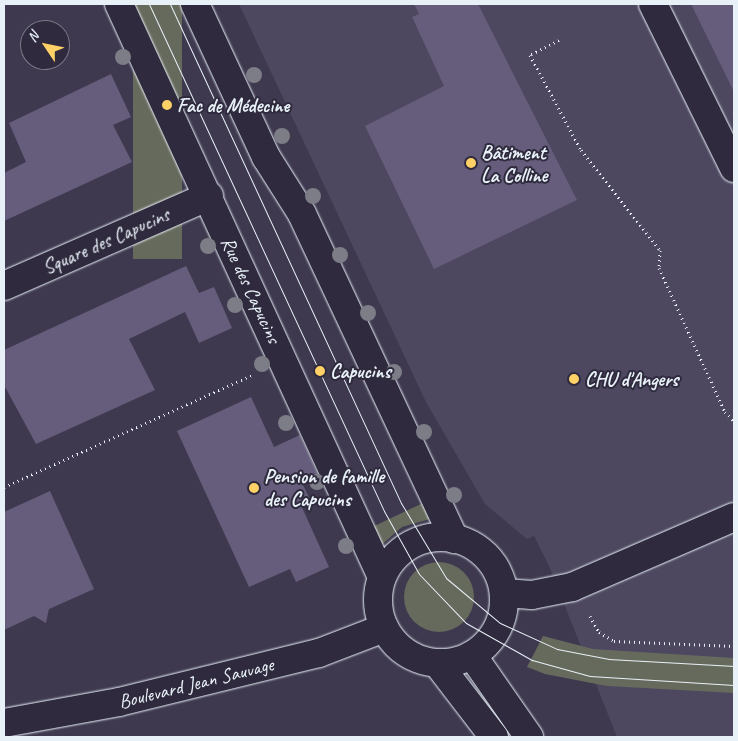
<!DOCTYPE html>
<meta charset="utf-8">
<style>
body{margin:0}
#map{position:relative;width:738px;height:741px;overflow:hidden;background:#3f3950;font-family:Caveat,sans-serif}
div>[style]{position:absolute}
.built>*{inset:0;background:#4d4760}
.green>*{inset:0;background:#666a5c;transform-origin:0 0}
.round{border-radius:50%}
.building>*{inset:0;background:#655d7b}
.path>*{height:3px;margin-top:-1.5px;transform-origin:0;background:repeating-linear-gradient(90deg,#e8f1f8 0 1px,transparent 0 5px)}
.roads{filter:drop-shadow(0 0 1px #e8f1f8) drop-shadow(0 0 1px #e8f1f8)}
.minor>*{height:28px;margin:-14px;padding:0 14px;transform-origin:14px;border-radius:14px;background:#2f2a3d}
.minor>.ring{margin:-14px;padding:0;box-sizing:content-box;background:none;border:28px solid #2f2a3d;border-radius:50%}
.tram>*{height:1px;margin:-0.5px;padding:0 0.5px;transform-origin:0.5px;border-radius:0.5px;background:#e8f1f8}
.trees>*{width:16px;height:16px;margin:-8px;border-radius:50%;background:#7c7d86}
.dots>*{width:14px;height:14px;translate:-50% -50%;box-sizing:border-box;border:2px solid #2f2a3d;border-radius:50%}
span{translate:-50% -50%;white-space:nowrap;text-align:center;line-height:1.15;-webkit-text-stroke:4px #2f2a3d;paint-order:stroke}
.poi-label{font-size:20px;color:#e8f1f8;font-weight:700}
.left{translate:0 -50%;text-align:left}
.street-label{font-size:20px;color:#e8f1f8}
.frame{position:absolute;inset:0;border:5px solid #e8f1f8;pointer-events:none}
.north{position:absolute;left:20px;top:20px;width:50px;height:50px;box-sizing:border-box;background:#2f2a3d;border:1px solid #797a88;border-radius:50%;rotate:304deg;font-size:14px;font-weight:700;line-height:20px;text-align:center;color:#e8f1f8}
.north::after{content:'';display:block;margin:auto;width:18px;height:22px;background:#ffd166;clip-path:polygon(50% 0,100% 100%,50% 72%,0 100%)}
</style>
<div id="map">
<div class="built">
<div style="clip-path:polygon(239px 4px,734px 4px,734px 737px,617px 737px,549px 566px,534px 536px,527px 539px,485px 504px,426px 402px)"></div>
</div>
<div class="green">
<div style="left:133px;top:4px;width:49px;height:255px"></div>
<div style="clip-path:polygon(423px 503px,430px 519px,402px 527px,379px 547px,370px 528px)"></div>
<div class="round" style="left:404px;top:562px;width:70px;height:70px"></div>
<div style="clip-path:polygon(543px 636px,593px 649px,734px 658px,734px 693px,607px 686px,545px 674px,527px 667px)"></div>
</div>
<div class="building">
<div style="clip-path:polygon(414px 4px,478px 4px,577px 200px,434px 269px,365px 126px,444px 86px,412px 17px,419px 14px)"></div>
<div style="clip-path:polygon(691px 4px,734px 4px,734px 92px)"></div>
<div style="clip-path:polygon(111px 74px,131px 117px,113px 125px,132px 162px,4px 221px,4px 173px,26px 162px,9px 123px)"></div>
<div style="clip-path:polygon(186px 266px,199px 293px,214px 287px,232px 328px,199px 343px,185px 312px,129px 339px,155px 390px,36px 444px,4px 385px,4px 350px)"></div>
<div style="clip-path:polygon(251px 397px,274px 447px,300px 435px,319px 477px,303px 485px,310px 499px,300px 503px,329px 567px,296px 582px,290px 569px,249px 587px,177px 431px)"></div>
<div style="clip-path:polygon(50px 491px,94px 589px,49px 609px,46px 623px,34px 616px,4px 630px,4px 512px)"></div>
</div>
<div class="path">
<div style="left:559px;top:40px;width:33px;rotate:153deg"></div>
<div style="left:530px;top:55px;width:108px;rotate:61.8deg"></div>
<div style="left:581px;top:150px;width:127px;rotate:51.7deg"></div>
<div style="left:660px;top:250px;width:18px;rotate:93deg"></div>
<div style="left:659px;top:268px;width:158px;rotate:65.4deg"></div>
<div style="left:725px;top:412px;width:13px;rotate:45deg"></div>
<div style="left:4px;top:487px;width:274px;rotate:-24.3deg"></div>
<div style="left:590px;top:616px;width:18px;rotate:61deg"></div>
<div style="left:599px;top:632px;width:17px;rotate:31deg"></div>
<div style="left:614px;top:641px;width:120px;rotate:2.4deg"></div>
</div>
<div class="roads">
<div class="minor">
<div style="left:119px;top:4px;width:630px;rotate:65.35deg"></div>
<div style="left:195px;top:4px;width:169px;rotate:65.1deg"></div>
<div style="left:266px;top:157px;width:67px;rotate:57.7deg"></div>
<div style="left:302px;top:214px;width:359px;rotate:64.9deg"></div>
<div style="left:653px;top:4px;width:183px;rotate:63.7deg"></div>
<div style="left:4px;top:286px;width:224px;rotate:-23.7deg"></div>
<div class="ring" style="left:378px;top:537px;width:98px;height:98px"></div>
<div style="left:504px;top:593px;width:28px;rotate:4deg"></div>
<div style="left:532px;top:595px;width:41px;rotate:-11.3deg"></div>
<div style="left:572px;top:587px;width:176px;rotate:-23.4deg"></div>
<div style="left:472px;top:655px;width:100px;rotate:55.2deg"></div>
<div style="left:438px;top:664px;width:92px;rotate:52.5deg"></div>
<div style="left:4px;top:723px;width:117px;rotate:-10.3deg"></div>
<div style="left:119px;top:702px;width:206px;rotate:-13.8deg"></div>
<div style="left:319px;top:653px;width:70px;rotate:-21deg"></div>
</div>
</div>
<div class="tram">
<div style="left:149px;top:4px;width:559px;rotate:65.13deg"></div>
<div style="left:384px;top:511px;width:72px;rotate:60.9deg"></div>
<div style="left:419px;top:574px;width:68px;rotate:46.2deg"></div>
<div style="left:466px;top:623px;width:76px;rotate:29.3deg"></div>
<div style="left:532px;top:660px;width:60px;rotate:15.4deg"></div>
<div style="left:590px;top:676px;width:144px;rotate:3.6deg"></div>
<div style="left:170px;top:4px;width:550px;rotate:65.16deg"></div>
<div style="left:401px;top:503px;width:87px;rotate:59deg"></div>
<div style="left:446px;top:578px;width:70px;rotate:39.8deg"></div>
<div style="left:500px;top:623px;width:63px;rotate:24.5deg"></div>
<div style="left:557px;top:649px;width:53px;rotate:10.9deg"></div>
<div style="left:609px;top:659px;width:125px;rotate:3.2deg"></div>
</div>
<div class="trees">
<div style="left:123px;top:57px"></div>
<div style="left:254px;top:75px"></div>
<div style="left:282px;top:136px"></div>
<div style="left:313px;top:196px"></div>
<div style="left:208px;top:246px"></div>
<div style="left:340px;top:255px"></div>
<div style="left:235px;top:305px"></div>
<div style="left:368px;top:313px"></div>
<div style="left:262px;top:364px"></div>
<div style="left:394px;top:372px"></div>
<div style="left:286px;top:423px"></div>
<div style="left:424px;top:432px"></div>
<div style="left:317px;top:482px"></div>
<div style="left:454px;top:495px"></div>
<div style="left:346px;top:546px"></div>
</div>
<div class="dots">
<div style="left:167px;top:105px;background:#ffd166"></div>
<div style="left:471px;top:163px;background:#ffd166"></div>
<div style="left:320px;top:371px;background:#ffd166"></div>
<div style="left:574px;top:379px;background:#ffd166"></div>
<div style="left:254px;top:488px;background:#ffd166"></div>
</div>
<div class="poi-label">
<span class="left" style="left:177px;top:105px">Fac de Médecine</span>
<span class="left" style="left:481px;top:164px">Bâtiment<br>La Colline</span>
<span class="left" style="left:330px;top:371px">Capucins</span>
<span class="left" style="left:585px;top:379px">CHU d'Angers</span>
<span class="left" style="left:264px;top:488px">Pension de famille<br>des Capucins</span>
</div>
<div class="street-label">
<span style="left:106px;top:241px;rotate:-24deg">Square des Capucins</span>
<span style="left:251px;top:290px;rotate:65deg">Rue des Capucins</span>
<span style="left:196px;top:683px;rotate:-14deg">Boulevard Jean Sauvage</span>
</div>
<div class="frame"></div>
<div class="north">N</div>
</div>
